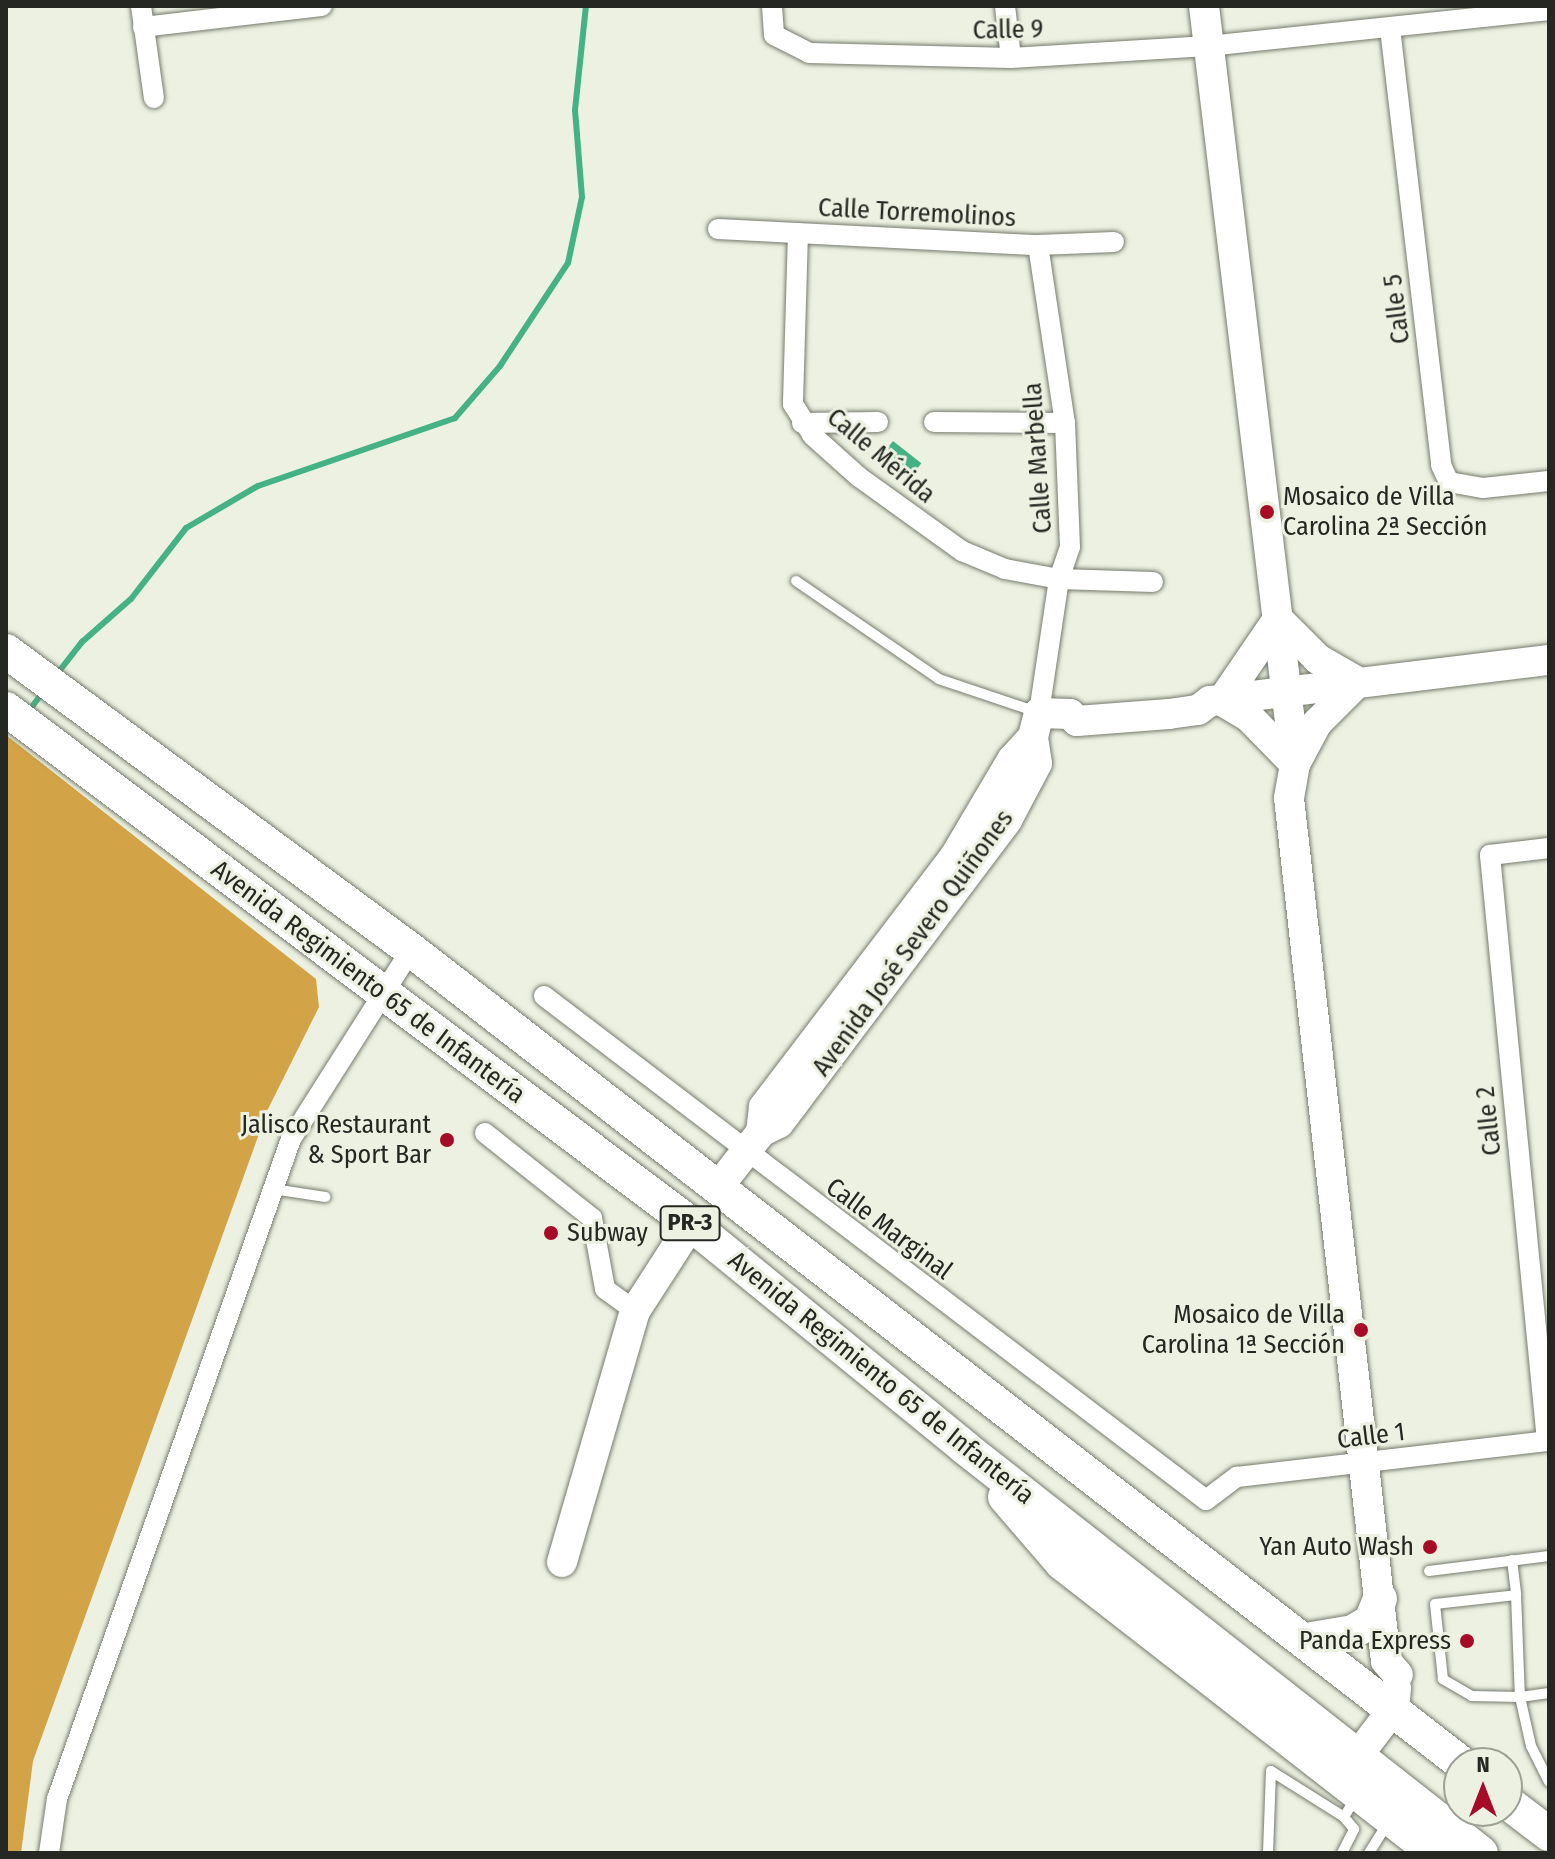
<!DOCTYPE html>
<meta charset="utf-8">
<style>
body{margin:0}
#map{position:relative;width:1555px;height:1859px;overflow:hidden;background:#ecf1e1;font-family:"Fira Sans Condensed",sans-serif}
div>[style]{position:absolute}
.forest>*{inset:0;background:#d2a347}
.water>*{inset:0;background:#44b284;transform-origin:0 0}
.stream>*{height:6px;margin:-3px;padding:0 3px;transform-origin:3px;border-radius:3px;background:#44b284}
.roads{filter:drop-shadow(0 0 2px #767b6d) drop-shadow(0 0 2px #767b6d)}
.lane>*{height:10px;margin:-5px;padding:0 5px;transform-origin:5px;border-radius:5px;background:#fff}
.street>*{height:20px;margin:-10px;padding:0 10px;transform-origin:10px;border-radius:10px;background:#fff}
.secondary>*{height:30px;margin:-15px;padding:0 15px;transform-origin:15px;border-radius:15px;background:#fff}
.primary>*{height:34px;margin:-17px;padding:0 17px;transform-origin:17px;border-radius:17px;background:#fff}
.dots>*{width:22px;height:22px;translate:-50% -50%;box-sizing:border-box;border:4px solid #ecf1e1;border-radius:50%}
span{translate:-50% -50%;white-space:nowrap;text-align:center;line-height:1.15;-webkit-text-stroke:6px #ecf1e1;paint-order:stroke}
.shield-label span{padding:2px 6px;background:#ecf1e1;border:2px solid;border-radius:6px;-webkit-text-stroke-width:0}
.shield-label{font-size:24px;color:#252722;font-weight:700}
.street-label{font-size:26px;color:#252722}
.poi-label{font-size:26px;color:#252722}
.left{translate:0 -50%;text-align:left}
.right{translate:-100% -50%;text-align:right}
.frame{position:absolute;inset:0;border:8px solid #252722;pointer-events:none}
.north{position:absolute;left:1443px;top:1747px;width:80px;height:80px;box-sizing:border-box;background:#ecf1e1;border:2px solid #9ca095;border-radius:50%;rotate:0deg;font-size:22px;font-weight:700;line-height:32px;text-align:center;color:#252722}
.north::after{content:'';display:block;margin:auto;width:28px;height:36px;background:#a60c28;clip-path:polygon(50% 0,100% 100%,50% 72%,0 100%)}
</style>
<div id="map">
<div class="forest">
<div style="clip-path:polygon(6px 735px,316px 979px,319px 1007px,268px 1109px,33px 1761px,21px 1853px,6px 1853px)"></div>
</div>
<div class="water">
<div style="left:893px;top:441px;width:36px;height:18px;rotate:38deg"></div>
</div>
<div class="stream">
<div style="left:57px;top:674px;width:41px;rotate:-52deg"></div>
<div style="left:82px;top:642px;width:65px;rotate:-41.3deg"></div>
<div style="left:131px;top:599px;width:90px;rotate:-52.2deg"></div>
<div style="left:186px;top:528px;width:83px;rotate:-30.3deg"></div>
<div style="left:258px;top:486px;width:208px;rotate:-19deg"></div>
<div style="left:455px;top:418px;width:69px;rotate:-49.1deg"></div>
<div style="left:500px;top:366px;width:123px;rotate:-56.6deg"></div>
<div style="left:568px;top:263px;width:67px;rotate:-78deg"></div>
<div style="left:582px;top:197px;width:87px;rotate:-94.6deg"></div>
<div style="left:575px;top:110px;width:105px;rotate:-84deg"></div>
<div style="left:28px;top:712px;width:25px;rotate:-53deg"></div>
</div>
<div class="roads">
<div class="lane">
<div style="left:796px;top:581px;width:173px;rotate:34.4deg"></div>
<div style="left:939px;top:679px;width:103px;rotate:18.6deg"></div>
<div style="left:273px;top:1189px;width:53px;rotate:8.7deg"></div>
<div style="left:1512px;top:1560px;width:35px;rotate:83deg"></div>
<div style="left:1516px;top:1595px;width:102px;rotate:87.8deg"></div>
<div style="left:1520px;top:1697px;width:48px;rotate:-178.8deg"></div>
<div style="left:1472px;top:1696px;width:34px;rotate:-150deg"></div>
<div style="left:1443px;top:1679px;width:75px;rotate:-96.1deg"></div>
<div style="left:1435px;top:1604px;width:81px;rotate:-6.3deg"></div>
<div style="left:1429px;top:1571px;width:121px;rotate:-7.1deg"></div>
<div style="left:1549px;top:1693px;width:29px;rotate:172deg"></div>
<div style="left:1520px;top:1697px;width:50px;rotate:77.3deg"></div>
<div style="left:1531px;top:1746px;width:40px;rotate:63.4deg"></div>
<div style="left:1268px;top:1853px;width:82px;rotate:-87.9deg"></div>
<div style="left:1271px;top:1771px;width:86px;rotate:32.2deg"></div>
<div style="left:1344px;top:1817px;width:21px;rotate:-59deg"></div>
<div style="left:1342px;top:1853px;width:27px;rotate:-63deg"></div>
<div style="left:1354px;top:1829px;width:16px;rotate:-130deg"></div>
<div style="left:1369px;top:1853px;width:34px;rotate:-58deg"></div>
</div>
<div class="street">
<div style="left:141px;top:6px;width:93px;rotate:82deg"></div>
<div style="left:772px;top:6px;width:29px;rotate:86deg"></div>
<div style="left:774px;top:35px;width:39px;rotate:27deg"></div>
<div style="left:809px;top:53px;width:202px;rotate:1.4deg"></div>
<div style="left:1011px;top:58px;width:197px;rotate:-3.5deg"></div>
<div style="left:1208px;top:46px;width:343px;rotate:-6deg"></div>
<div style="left:1005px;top:6px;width:52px;rotate:83.4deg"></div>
<div style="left:143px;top:27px;width:180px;rotate:-6.7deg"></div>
<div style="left:1390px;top:28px;width:440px;rotate:83.3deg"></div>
<div style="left:1441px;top:465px;width:19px;rotate:65deg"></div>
<div style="left:1449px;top:482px;width:35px;rotate:10deg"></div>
<div style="left:1483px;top:488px;width:66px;rotate:-6.1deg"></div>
<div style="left:718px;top:229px;width:320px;rotate:2.9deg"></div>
<div style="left:1038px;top:245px;width:76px;rotate:-2.3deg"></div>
<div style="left:798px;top:233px;width:171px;rotate:91.7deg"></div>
<div style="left:793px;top:404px;width:36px;rotate:58deg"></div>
<div style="left:812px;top:435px;width:63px;rotate:41.8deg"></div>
<div style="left:859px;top:477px;width:127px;rotate:35.7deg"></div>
<div style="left:962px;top:551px;width:47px;rotate:22.7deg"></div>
<div style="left:1005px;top:569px;width:55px;rotate:10.5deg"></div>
<div style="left:1059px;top:579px;width:94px;rotate:1.8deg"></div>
<div style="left:1038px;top:245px;width:180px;rotate:81.4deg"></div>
<div style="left:1065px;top:423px;width:124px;rotate:87.7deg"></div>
<div style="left:1070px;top:547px;width:34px;rotate:109deg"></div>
<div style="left:1059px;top:579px;width:135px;rotate:98.5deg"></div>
<div style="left:934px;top:422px;width:131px;rotate:0.4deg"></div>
<div style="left:802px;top:423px;width:76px;rotate:-0.8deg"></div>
<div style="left:544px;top:996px;width:832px;rotate:37.28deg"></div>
<div style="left:1206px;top:1500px;width:39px;rotate:-37deg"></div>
<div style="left:1237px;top:1477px;width:314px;rotate:-6.6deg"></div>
<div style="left:485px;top:1133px;width:137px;rotate:38.5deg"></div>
<div style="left:592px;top:1218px;width:72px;rotate:79.6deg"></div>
<div style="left:605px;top:1289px;width:37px;rotate:36deg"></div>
<div style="left:1547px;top:1441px;width:589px;rotate:-95.56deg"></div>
<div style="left:1490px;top:855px;width:59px;rotate:-6.8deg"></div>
<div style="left:49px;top:1853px;width:55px;rotate:-81.6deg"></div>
<div style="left:57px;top:1799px;width:700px;rotate:-70.48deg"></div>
<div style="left:291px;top:1139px;width:224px;rotate:-57.6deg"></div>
</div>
<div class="secondary">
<div style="left:1204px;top:6px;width:763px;rotate:83.15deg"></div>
<div style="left:1295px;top:764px;width:35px;rotate:100deg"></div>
<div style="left:1289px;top:798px;width:868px;rotate:83.59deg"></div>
<div style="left:1386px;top:1661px;width:18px;rotate:49deg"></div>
<div style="left:1278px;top:619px;width:57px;rotate:45deg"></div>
<div style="left:1318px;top:659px;width:46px;rotate:29.9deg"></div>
<div style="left:1358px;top:682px;width:58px;rotate:135deg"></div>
<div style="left:1317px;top:723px;width:47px;rotate:118.2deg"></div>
<div style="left:1295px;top:764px;width:66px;rotate:-134.4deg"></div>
<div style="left:1249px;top:717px;width:31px;rotate:-149deg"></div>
<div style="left:1222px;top:701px;width:99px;rotate:-55.7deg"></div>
<div style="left:761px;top:1132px;width:25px;rotate:-83deg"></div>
<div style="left:764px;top:1107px;width:313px;rotate:-52.7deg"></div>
<div style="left:954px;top:858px;width:114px;rotate:-59.4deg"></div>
<div style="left:1012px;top:760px;width:31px;rotate:-48deg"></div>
<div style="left:719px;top:1186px;width:68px;rotate:-52.1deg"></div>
<div style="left:761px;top:1132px;width:20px;rotate:-27deg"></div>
<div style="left:779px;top:1123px;width:379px;rotate:-53deg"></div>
<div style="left:1007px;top:820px;width:64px;rotate:-62.2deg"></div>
<div style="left:1037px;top:763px;width:26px;rotate:-99deg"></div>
<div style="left:1033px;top:737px;width:25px;rotate:-76deg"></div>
<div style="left:1039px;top:713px;width:31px;rotate:2deg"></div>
<div style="left:1070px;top:714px;width:10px;rotate:45deg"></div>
<div style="left:1077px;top:721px;width:92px;rotate:-4.4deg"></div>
<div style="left:1169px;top:714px;width:29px;rotate:-8deg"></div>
<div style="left:1198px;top:710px;width:15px;rotate:-37deg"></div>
<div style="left:1210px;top:701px;width:341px;rotate:-6.9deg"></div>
<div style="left:562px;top:1562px;width:261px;rotate:-73.8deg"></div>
<div style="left:635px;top:1311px;width:103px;rotate:-57.2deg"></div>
<div style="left:1343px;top:1775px;width:84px;rotate:-52.7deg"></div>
<div style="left:1394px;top:1708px;width:20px;rotate:-84deg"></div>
</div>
<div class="primary">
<div style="left:6px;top:651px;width:503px;rotate:36.44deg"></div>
<div style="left:411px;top:950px;width:1328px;rotate:37.75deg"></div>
<div style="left:6px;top:709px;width:857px;rotate:36.94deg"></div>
<div style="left:691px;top:1224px;width:353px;rotate:39.2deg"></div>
<div style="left:964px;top:1447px;width:657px;rotate:38.14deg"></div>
<div style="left:1005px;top:1497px;width:87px;rotate:49.2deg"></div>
<div style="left:1062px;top:1563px;width:472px;rotate:37.9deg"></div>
<div style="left:1306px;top:1640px;width:48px;rotate:-9.7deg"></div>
<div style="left:1353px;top:1632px;width:21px;rotate:-31deg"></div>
<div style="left:1371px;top:1621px;width:24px;rotate:-68deg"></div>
<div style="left:1507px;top:1802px;width:53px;rotate:37.3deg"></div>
</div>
</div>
<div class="dots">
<div style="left:1267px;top:512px;background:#a60c28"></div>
<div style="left:447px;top:1140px;background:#a60c28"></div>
<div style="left:551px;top:1233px;background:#a60c28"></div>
<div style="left:1361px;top:1330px;background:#a60c28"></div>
<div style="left:1430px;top:1547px;background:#a60c28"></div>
<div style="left:1467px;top:1641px;background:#a60c28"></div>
</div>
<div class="shield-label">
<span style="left:690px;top:1223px">PR-3</span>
</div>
<div class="street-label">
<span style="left:1008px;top:30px;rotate:-1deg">Calle 9</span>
<span style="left:917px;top:213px;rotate:3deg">Calle Torremolinos</span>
<span style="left:1397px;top:309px;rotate:-97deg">Calle 5</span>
<span style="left:881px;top:456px;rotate:40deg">Calle Mérida</span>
<span style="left:1038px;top:458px;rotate:-94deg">Calle Marbella</span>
<span style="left:913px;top:943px;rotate:-54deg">Avenida José Severo Quiñones</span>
<span style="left:368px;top:982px;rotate:37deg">Avenida Regimiento 65 de Infantería</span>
<span style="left:1489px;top:1121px;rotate:-96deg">Calle 2</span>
<span style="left:889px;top:1229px;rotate:37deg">Calle Marginal</span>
<span style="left:881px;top:1378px;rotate:39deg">Avenida Regimiento 65 de Infantería</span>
<span style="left:1371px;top:1436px;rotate:-7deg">Calle 1</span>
</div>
<div class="poi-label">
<span class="left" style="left:1283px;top:512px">Mosaico de Villa<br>Carolina 2ª Sección</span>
<span class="right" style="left:431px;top:1140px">Jalisco Restaurant<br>&amp; Sport Bar</span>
<span class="left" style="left:567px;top:1233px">Subway</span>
<span class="right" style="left:1345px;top:1330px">Mosaico de Villa<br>Carolina 1ª Sección</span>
<span class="right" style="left:1414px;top:1547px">Yan Auto Wash</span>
<span class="right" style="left:1451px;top:1641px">Panda Express</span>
</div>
<div class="frame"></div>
<div class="north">N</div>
</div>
